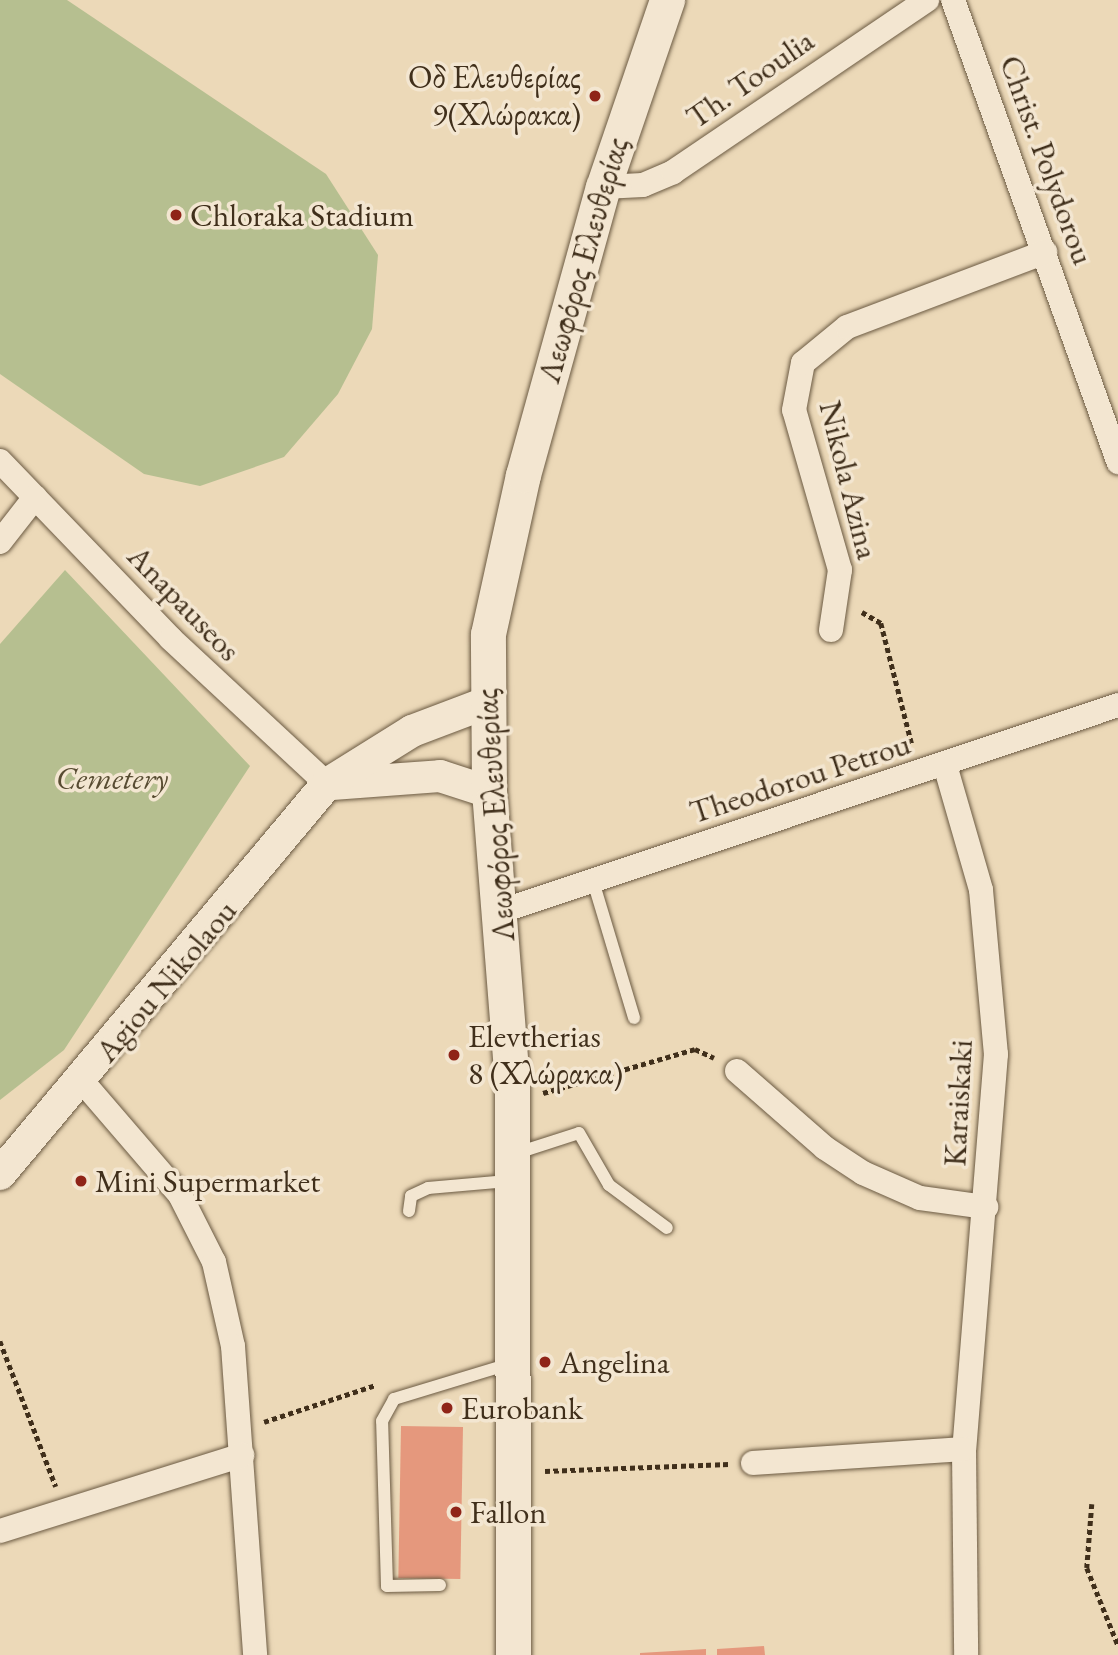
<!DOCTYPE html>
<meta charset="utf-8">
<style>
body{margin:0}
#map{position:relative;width:1118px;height:1655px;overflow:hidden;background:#ecd9b8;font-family:"EB Garamond",serif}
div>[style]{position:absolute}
.green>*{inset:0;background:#b6bf90}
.building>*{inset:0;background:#e5987d;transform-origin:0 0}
.path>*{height:4.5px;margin-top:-2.25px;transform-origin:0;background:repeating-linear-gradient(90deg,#402f1b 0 5px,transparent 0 8.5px)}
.roads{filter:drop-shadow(0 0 2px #6b5a42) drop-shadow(0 0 2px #6b5a42)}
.service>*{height:12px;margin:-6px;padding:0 6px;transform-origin:6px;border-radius:6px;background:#f3e6d1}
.minor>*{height:24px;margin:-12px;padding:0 12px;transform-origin:12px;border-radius:12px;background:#f3e6d1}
.tertiary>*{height:32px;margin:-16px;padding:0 16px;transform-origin:16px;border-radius:16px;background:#f3e6d1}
.secondary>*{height:35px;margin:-17.5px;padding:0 17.5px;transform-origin:17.5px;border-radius:17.5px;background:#f3e6d1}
.dots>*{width:19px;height:19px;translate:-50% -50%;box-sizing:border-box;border:4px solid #f3e6d1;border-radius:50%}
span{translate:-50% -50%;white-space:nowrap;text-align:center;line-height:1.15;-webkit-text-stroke:7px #f3e6d1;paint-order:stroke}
.poi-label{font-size:32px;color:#402f1b}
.right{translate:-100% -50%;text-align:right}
.left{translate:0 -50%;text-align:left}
.street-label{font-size:32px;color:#402f1b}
.park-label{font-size:32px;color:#584c32;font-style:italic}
</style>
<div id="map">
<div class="green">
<div style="clip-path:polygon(0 0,67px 0,326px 174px,378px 255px,372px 329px,338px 394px,284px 457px,200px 486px,144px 474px,0 374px)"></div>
<div style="clip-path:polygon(65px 570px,250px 766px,64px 1050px,0 1100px,0 644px)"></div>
</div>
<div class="building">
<div style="left:401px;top:1426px;width:62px;height:152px;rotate:1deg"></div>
<div style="clip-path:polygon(764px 1646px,765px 1655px,717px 1655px,717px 1649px)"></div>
<div style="clip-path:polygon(706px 1649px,706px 1655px,640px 1655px,640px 1653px)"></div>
</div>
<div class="path">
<div style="left:862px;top:612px;width:22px;rotate:30deg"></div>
<div style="left:881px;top:623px;width:126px;rotate:75.7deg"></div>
<div style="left:543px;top:1093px;width:158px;rotate:-16.1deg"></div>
<div style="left:695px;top:1049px;width:21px;rotate:25deg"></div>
<div style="left:0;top:1341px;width:156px;rotate:69deg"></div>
<div style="left:264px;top:1422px;width:118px;rotate:-18.3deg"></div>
<div style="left:545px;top:1471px;width:184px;rotate:-2.2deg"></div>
<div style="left:1092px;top:1504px;width:64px;rotate:94.5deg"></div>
<div style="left:1087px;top:1568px;width:83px;rotate:68.1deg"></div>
</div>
<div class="roads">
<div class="service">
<div style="left:593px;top:881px;width:143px;rotate:73.3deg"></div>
<div style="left:514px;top:1154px;width:68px;rotate:-17.9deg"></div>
<div style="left:579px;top:1133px;width:60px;rotate:60deg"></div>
<div style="left:609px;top:1185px;width:72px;rotate:36.6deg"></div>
<div style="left:409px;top:1211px;width:15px;rotate:-82deg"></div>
<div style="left:411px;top:1196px;width:19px;rotate:-25deg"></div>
<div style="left:428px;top:1188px;width:80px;rotate:-5deg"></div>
<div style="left:440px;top:1585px;width:53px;rotate:178.9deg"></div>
<div style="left:387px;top:1586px;width:165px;rotate:-91.7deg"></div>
<div style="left:382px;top:1421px;width:25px;rotate:-61deg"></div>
<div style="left:394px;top:1399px;width:120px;rotate:-16.9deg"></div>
</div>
<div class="minor">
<div style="left:953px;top:0;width:491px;rotate:70.3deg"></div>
<div style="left:603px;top:187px;width:40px;rotate:-2.9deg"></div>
<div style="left:643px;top:185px;width:33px;rotate:-23deg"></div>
<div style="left:673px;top:172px;width:307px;rotate:-34.1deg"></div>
<div style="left:0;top:461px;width:247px;rotate:46.1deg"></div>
<div style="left:171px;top:639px;width:213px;rotate:42.9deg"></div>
<div style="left:0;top:542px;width:57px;rotate:-52.1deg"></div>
<div style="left:831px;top:630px;width:61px;rotate:-81.5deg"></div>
<div style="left:840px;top:570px;width:166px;rotate:-106deg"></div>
<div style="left:794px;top:410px;width:48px;rotate:-79.2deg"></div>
<div style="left:803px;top:363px;width:57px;rotate:-39.3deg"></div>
<div style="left:847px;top:327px;width:212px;rotate:-20.7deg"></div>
<div style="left:945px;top:765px;width:130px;rotate:73.9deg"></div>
<div style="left:981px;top:890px;width:165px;rotate:84.8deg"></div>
<div style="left:996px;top:1054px;width:396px;rotate:94.6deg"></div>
<div style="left:964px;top:1449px;width:206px;rotate:89.4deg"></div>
<div style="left:502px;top:911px;width:650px;rotate:-18.49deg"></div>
<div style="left:737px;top:1071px;width:117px;rotate:41.2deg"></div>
<div style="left:825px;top:1148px;width:45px;rotate:33.3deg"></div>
<div style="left:863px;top:1173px;width:62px;rotate:23.7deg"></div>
<div style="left:920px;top:1198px;width:67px;rotate:7.8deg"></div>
<div style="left:82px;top:1081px;width:150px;rotate:49.3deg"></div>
<div style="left:180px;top:1195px;width:75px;rotate:63.1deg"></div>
<div style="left:214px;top:1262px;width:86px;rotate:77.3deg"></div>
<div style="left:233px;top:1346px;width:310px;rotate:85.9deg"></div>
<div style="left:753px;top:1463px;width:211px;rotate:-3.8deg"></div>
<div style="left:0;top:1531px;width:254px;rotate:-17.4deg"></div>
</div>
<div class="tertiary">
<div style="left:332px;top:784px;width:108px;rotate:-4.2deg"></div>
<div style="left:440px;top:776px;width:52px;rotate:18.1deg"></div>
<div style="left:0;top:1174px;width:509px;rotate:-50.02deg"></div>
<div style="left:327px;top:784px;width:100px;rotate:-31.9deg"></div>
<div style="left:412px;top:731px;width:79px;rotate:-20.7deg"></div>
</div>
<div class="secondary">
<div style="left:513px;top:1655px;width:572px;rotate:-90.1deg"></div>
<div style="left:512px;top:1083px;width:292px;rotate:-94.5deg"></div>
<div style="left:489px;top:792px;width:158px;rotate:-90.4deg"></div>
<div style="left:488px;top:634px;width:163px;rotate:-77.6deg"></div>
<div style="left:523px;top:475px;width:299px;rotate:-74.5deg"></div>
<div style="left:603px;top:187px;width:198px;rotate:-71.1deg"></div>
</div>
</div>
<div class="dots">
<div style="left:595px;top:96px;background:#8f2418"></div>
<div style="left:176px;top:215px;background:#8f2418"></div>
<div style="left:454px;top:1055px;background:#8f2418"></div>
<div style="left:81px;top:1181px;background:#8f2418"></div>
<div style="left:545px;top:1362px;background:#8f2418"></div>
<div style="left:447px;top:1408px;background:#8f2418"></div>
<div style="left:456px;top:1512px;background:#8f2418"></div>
</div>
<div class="poi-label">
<span class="right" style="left:581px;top:96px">Οδ Ελευθερίας<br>9(Χλώρακα)</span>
<span class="left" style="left:190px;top:215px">Chloraka Stadium</span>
<span class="left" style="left:468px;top:1055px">Elevtherias<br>8 (Χλώρακα)</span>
<span class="left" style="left:95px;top:1181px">Mini Supermarket</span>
<span class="left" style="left:559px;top:1362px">Angelina</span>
<span class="left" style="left:461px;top:1408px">Eurobank</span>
<span class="left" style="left:470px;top:1512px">Fallon</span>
</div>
<div class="street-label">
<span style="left:750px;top:79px;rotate:-35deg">Th. Tooulia</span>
<span style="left:1047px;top:160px;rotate:70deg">Christ. Polydorou</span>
<span style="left:583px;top:260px;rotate:-74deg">Λεωφόρος Ελευθερίας</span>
<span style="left:849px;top:480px;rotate:76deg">Nikola Azina</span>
<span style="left:184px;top:603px;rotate:46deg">Anapauseos</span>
<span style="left:800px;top:778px;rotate:-18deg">Theodorou Petrou</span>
<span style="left:495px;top:815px;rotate:-94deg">Λεωφόρος Ελευθερίας</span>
<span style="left:166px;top:981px;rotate:-50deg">Agiou Nikolaou</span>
<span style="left:958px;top:1103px;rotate:-87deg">Karaiskaki</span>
</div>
<div class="park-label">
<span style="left:112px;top:778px">Cemetery</span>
</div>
</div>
